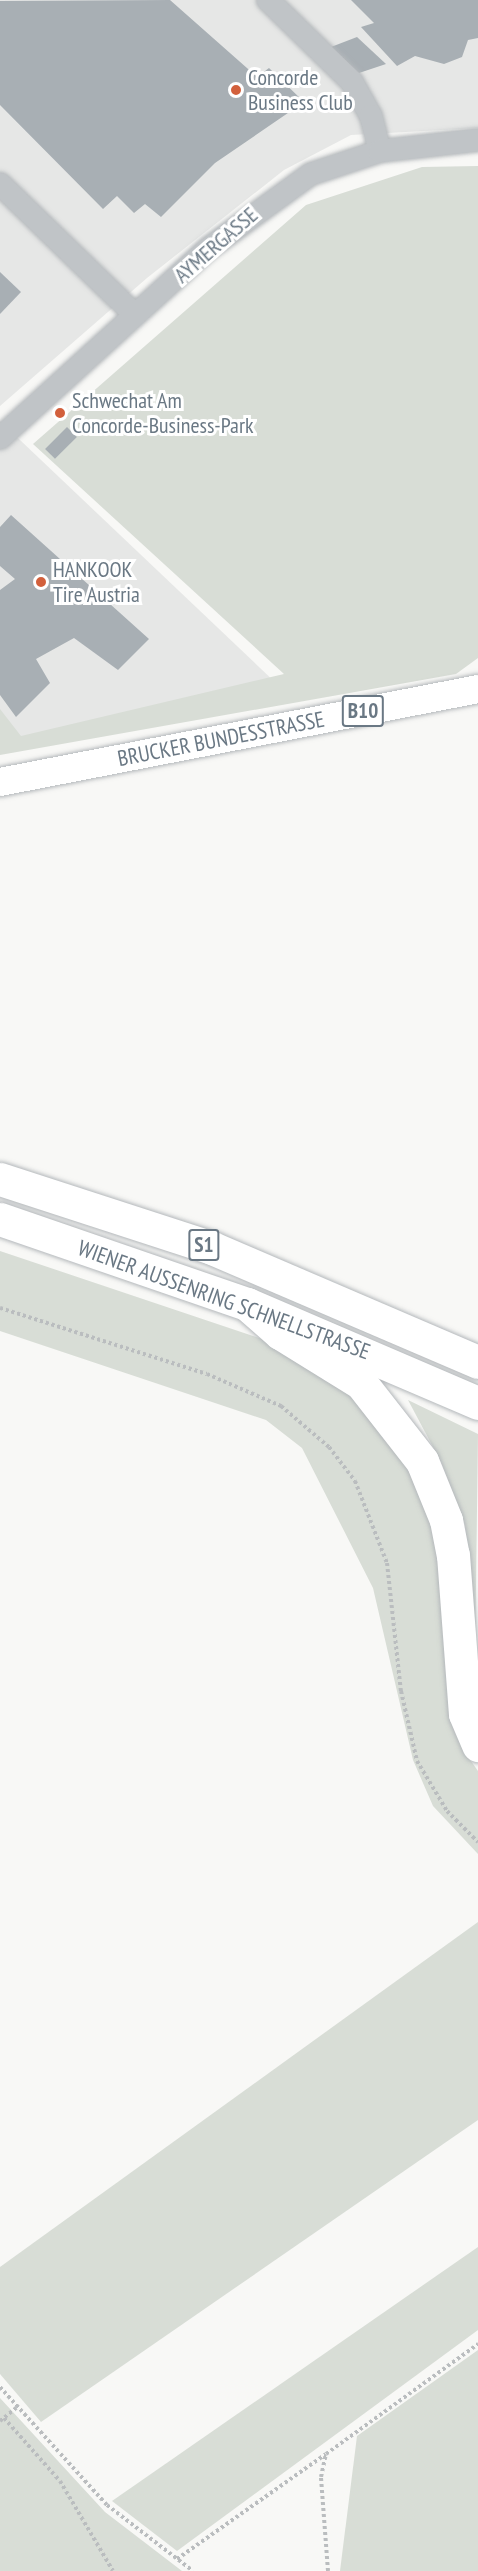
<!DOCTYPE html>
<style>
body{margin:0}
#map{position:relative;width:478px;height:2571px;overflow:hidden;background:#f8f8f6;font-family:"PT Sans Narrow",sans-serif}
div>[style]{position:absolute}
.built>*{inset:0;background:#e6e7e6}
.green>*{inset:0;background:#d8ddd6}
.building>*{inset:0;background:#a8afb4;transform-origin:0 0}
.path>*{height:4px;margin-top:-2px;transform-origin:0;background:repeating-linear-gradient(90deg,#babdbf 0 3px,transparent 0 6px)}
.roads{filter:drop-shadow(0 0 2px #b4b8bb) drop-shadow(0 0 2px #b4b8bb)}
.minor>*{height:22px;margin:-11px;padding:0 11px;transform-origin:11px;border-radius:11px;background:#c0c4c7}
.major>*{height:28px;margin:-14px;padding:0 14px;transform-origin:14px;border-radius:14px;background:#fff}
.highway>*{height:33px;margin:-16.5px;padding:0 16.5px;transform-origin:16.5px;border-radius:16.5px;background:#fff}
.dots>*{width:16px;height:16px;translate:-50% -50%;box-sizing:border-box;border:3px solid #fff;border-radius:50%}
span{translate:-50% -50%;white-space:nowrap;text-align:center;line-height:1.15;-webkit-text-stroke:6px #fff;paint-order:stroke}
.shield-label span{padding:2px 4px;background:#fff;border:2px solid;border-radius:4px;-webkit-text-stroke-width:0}
.shield-label{font-size:21px;color:#6a7884;font-weight:700}
.poi-label{font-size:22px;color:#6a7884}
.left{translate:0 -50%;text-align:left}
.street-label{font-size:22px;color:#6a7884}
</style>
<div id="map">
<div class="built">
<div style="clip-path:polygon(0 0,478px 0,478px 128px,351px 135px,284px 170px,147px 278px,0 406px)"></div>
<div style="clip-path:polygon(0 421px,278px 685px,0 750px)"></div>
</div>
<div class="green">
<div style="clip-path:polygon(478px 166px,478px 658px,456px 674px,0 755px,0 709px,21px 736px,284px 674px,33px 444px,306px 205px,422px 167px)"></div>
<div style="clip-path:polygon(0 1251px,274px 1343px,377px 1410px,434px 1516px,466px 1754px,478px 1771px,478px 1854px,433px 1806px,413px 1760px,373px 1588px,302px 1448px,266px 1420px,0 1331px)"></div>
<div style="clip-path:polygon(408px 1400px,478px 1434px,475px 1663px,465px 1525px,441px 1462px)"></div>
<div style="clip-path:polygon(478px 1922px,478px 2120px,41px 2422px,0 2374px,0 2267px)"></div>
<div style="clip-path:polygon(478px 2247px,478px 2330px,177px 2551px,112px 2501px)"></div>
<div style="clip-path:polygon(478px 2350px,478px 2571px,340px 2571px,357px 2436px)"></div>
<div style="clip-path:polygon(0 2398px,105px 2512px,182px 2571px,0 2571px)"></div>
</div>
<div class="building">
<div style="clip-path:polygon(170px 0,257px 77px,269px 68px,304px 102px,215px 163px,161px 217px,145px 204px,134px 213px,117px 196px,103px 209px,0 105px,0 1px)"></div>
<div style="clip-path:polygon(351px 0,478px 0,478px 38px,468px 40px,462px 57px,444px 64px,415px 56px,397px 66px,361px 27px,374px 23px)"></div>
<div style="clip-path:polygon(357px 37px,386px 64px,359px 73px,331px 47px)"></div>
<div style="clip-path:polygon(0 272px,21px 292px,0 314px)"></div>
<div style="left:67px;top:427px;width:14px;height:31px;rotate:45deg"></div>
<div style="clip-path:polygon(11px 515px,149px 639px,118px 670px,74px 638px,36px 659px,50px 683px,16px 717px,0 695px,0 590px,15px 579px,0 566px,0 527px)"></div>
</div>
<div class="path">
<div style="left:0;top:1308px;width:217px;rotate:17.7deg"></div>
<div style="left:207px;top:1374px;width:81px;rotate:23.4deg"></div>
<div style="left:281px;top:1406px;width:63px;rotate:40.5deg"></div>
<div style="left:329px;top:1447px;width:43px;rotate:52.6deg"></div>
<div style="left:355px;top:1481px;width:88px;rotate:68.7deg"></div>
<div style="left:387px;top:1563px;width:129px;rotate:83.8deg"></div>
<div style="left:401px;top:1691px;width:72px;rotate:77.1deg"></div>
<div style="left:417px;top:1761px;width:58px;rotate:59deg"></div>
<div style="left:447px;top:1811px;width:44px;rotate:45deg"></div>
<div style="left:0;top:2387px;width:159px;rotate:47.8deg"></div>
<div style="left:107px;top:2505px;width:108px;rotate:37.5deg"></div>
<div style="left:4px;top:2418px;width:84px;rotate:48.4deg"></div>
<div style="left:60px;top:2481px;width:104px;rotate:59.5deg"></div>
<div style="left:0;top:2421px;width:21px;rotate:-39deg"></div>
<div style="left:177px;top:2559px;width:182px;rotate:-35.2deg"></div>
<div style="left:328px;top:2571px;width:94px;rotate:-94.3deg"></div>
<div style="left:321px;top:2477px;width:24px;rotate:-78deg"></div>
<div style="left:326px;top:2454px;width:188px;rotate:-35.9deg"></div>
</div>
<div class="roads">
<div class="minor">
<div style="left:268px;top:0;width:117px;rotate:44.3deg"></div>
<div style="left:352px;top:82px;width:39px;rotate:61deg"></div>
<div style="left:371px;top:116px;width:36px;rotate:76deg"></div>
<div style="left:0;top:184px;width:188px;rotate:44.1deg"></div>
<div style="left:0;top:438px;width:282px;rotate:-42.3deg"></div>
<div style="left:209px;top:248px;width:126px;rotate:-36deg"></div>
<div style="left:311px;top:174px;width:73px;rotate:-18.4deg"></div>
<div style="left:380px;top:151px;width:99px;rotate:-6.4deg"></div>
</div>
<div class="major">
<div style="left:0;top:782px;width:487px;rotate:-11deg"></div>
</div>
<div class="highway">
<div style="left:0;top:1179px;width:223px;rotate:18deg"></div>
<div style="left:212px;top:1248px;width:289px;rotate:23.2deg"></div>
<div style="left:0;top:1219px;width:261px;rotate:19deg"></div>
<div style="left:247px;top:1304px;width:251px;rotate:23.2deg"></div>
<div style="left:247px;top:1304px;width:44px;rotate:41.3deg"></div>
<div style="left:280px;top:1333px;width:95px;rotate:31.7deg"></div>
<div style="left:361px;top:1383px;width:99px;rotate:52deg"></div>
<div style="left:422px;top:1461px;width:64px;rotate:67.9deg"></div>
<div style="left:446px;top:1520px;width:36px;rotate:79deg"></div>
<div style="left:453px;top:1555px;width:159px;rotate:85.7deg"></div>
<div style="left:465px;top:1714px;width:34px;rotate:67deg"></div>
</div>
</div>
<div class="dots">
<div style="left:236px;top:90px;background:#d2603c"></div>
<div style="left:60px;top:413px;background:#d2603c"></div>
<div style="left:41px;top:582px;background:#d2603c"></div>
</div>
<div class="shield-label">
<span style="left:363px;top:711px">B10</span>
<span style="left:204px;top:1245px">S1</span>
</div>
<div class="poi-label">
<span class="left" style="left:248px;top:90px">Concorde<br>Business Club</span>
<span class="left" style="left:72px;top:413px">Schwechat Am<br>Concorde-Business-Park</span>
<span class="left" style="left:53px;top:582px">HANKOOK<br>Tire Austria</span>
</div>
<div class="street-label">
<span style="left:216px;top:245px;rotate:-41deg">AYMERGASSE</span>
<span style="left:221px;top:739px;rotate:-11deg">BRUCKER BUNDESSTRASSE</span>
<span style="left:224px;top:1300px;rotate:20deg">WIENER AUSSENRING SCHNELLSTRASSE</span>
</div>
</div>
